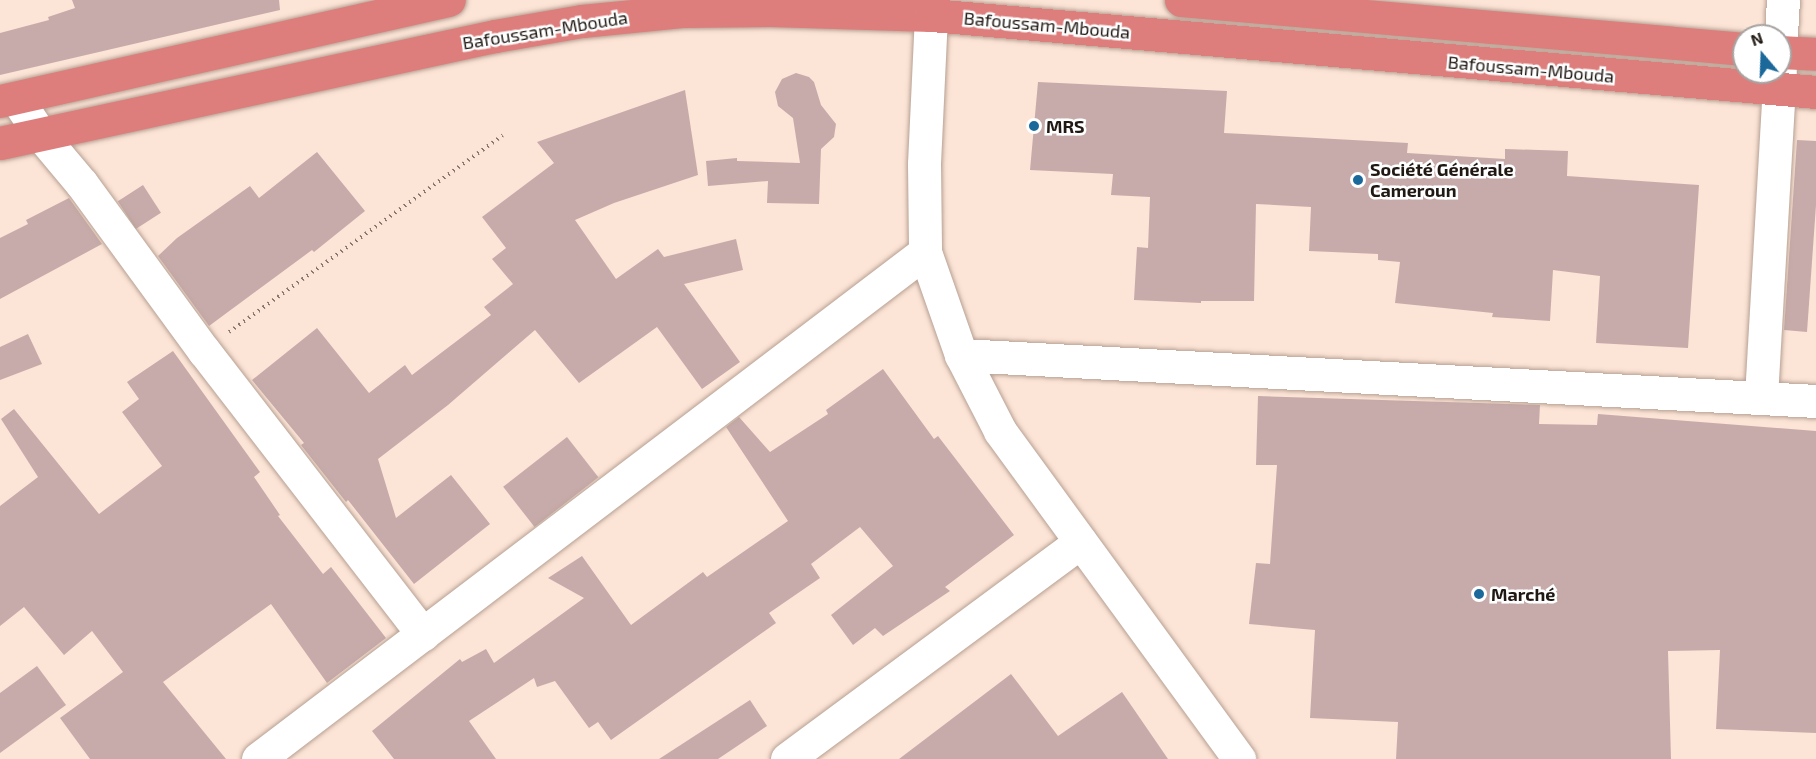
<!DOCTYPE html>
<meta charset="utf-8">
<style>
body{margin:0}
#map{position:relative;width:1816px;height:759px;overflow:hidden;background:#fce4d6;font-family:"Exo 2",sans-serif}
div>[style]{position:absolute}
.building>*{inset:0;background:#c7abaa;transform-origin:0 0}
.path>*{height:4px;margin-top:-2px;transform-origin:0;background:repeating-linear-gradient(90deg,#88786f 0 1.5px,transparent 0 6px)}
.roads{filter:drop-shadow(0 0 2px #b6a093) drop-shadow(0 0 2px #b6a093)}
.minor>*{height:33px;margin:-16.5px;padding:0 16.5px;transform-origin:16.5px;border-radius:16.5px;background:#fff}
.highway>*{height:33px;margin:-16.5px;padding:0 16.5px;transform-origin:16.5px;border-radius:16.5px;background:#dd7e7c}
.dots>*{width:16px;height:16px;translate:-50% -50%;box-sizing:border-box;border:3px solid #fff;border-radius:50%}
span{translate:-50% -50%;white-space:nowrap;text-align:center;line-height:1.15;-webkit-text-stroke:5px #fff;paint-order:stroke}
.street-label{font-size:18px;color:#201813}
.poi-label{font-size:18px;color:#201813;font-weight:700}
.left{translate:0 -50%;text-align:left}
.north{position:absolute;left:1732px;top:24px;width:60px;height:60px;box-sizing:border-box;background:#fff;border:2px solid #a6a3a1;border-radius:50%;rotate:341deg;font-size:16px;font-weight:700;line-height:24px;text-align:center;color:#201813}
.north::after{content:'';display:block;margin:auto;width:21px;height:27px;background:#1b689b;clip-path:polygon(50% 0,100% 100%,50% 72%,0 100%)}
</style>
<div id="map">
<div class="building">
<div style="clip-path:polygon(72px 0,279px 0,280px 10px,0 75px,0 33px,49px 20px,48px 17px,75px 8px)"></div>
<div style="clip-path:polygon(796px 73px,809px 77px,814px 82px,821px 105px,836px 124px,834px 137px,821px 149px,819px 204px,767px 203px,768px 181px,708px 186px,706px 161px,737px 158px,737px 161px,800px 163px,793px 118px,778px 106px,775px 92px,782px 79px)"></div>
<div style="clip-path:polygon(1038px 82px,1227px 91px,1224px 133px,1408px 143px,1407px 153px,1505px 159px,1505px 149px,1568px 151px,1567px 176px,1699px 185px,1688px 348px,1596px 343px,1600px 276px,1553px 270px,1550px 321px,1492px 317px,1493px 313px,1395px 303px,1400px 262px,1378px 260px,1378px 254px,1309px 251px,1311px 207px,1256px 204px,1254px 301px,1201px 301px,1201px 303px,1134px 300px,1137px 247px,1148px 248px,1150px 197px,1111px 195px,1113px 174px,1030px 170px)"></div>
<div style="clip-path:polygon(685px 90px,698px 175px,614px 203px,575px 220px,616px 279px,658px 249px,664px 257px,736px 239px,743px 270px,684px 284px,740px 362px,702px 389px,657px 327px,579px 383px,535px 330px,448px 405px,378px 459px,396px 518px,451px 475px,490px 524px,414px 584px,348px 500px,346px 502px,301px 445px,304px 443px,252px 380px,317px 328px,369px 393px,405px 365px,412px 375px,491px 315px,484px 307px,513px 284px,492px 259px,506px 248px,482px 217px,554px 163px,537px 142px)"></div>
<div style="clip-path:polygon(1797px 140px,1816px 141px,1816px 205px,1807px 332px,1784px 330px)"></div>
<div style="clip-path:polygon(317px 152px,365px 211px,314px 252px,312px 250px,209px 326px,158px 256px,177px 238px,250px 186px,259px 198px)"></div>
<div style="left:143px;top:185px;width:33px;height:30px;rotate:57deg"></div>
<div style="clip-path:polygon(69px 198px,102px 244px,0 299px,0 238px,28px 224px,26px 220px)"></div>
<div style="clip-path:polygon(28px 334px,42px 364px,0 380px,0 347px)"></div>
<div style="clip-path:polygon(173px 351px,260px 472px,254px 477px,280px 515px,278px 516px,323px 574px,331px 567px,386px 638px,327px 683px,271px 604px,163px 682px,226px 759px,90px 759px,60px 718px,123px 672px,92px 631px,64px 655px,24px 607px,0 626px,0 506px,38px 477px,1px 419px,14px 409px,99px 514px,162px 466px,122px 412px,139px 399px,127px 382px)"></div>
<div style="clip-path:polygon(883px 369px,934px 439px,938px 436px,1014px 535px,945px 587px,950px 591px,883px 636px,875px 628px,853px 645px,831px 615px,893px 566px,860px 527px,811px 564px,820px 578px,769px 613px,776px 623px,611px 740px,598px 722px,589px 728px,555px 681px,537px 687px,534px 678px,469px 721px,496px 759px,394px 759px,372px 731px,460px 659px,462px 662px,486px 649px,494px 663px,584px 598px,548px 578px,582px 556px,631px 625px,703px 572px,707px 577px,788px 521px,726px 427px,739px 417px,770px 452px,828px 414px,826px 410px)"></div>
<div style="clip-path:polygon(1258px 396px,1540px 405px,1539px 424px,1597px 425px,1598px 414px,1816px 431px,1816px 733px,1716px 729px,1720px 650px,1668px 651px,1671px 759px,1396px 759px,1398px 722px,1310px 718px,1315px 630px,1249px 624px,1256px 563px,1270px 564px,1277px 465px,1256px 465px)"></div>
<div style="left:567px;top:437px;width:51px;height:81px;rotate:52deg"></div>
<div style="clip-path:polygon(37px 666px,66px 705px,0 753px,0 693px)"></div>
<div style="clip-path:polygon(1011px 674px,1058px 736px,1122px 692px,1168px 759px,899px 759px)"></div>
<div style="clip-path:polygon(750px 700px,767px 726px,718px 759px,659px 759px)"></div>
</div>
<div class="path">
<div style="left:229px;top:332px;width:337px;rotate:-35.7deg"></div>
</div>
<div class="roads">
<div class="minor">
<div style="left:929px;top:0;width:15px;rotate:82deg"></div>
<div style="left:931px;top:15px;width:149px;rotate:92.7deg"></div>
<div style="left:924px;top:164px;width:88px;rotate:89.3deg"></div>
<div style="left:925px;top:252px;width:109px;rotate:70.7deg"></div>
<div style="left:961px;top:355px;width:85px;rotate:62.8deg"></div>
<div style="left:1000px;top:431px;width:406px;rotate:53.9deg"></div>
<div style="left:1780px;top:50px;width:50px;rotate:-86.6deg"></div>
<div style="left:16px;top:98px;width:43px;rotate:56.3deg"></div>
<div style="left:40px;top:134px;width:65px;rotate:50deg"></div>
<div style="left:82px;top:184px;width:207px;rotate:53.9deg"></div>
<div style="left:204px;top:351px;width:358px;rotate:52.3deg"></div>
<div style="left:961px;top:355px;width:856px;rotate:3.08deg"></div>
<div style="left:1761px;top:397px;width:326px;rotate:-86.7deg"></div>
<div style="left:258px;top:759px;width:838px;rotate:-37.24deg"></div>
<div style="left:787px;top:759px;width:365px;rotate:-36.5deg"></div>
</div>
<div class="highway">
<div style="left:1181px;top:0;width:565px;rotate:4.97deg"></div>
<div style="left:1780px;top:52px;width:36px;rotate:3deg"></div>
<div style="left:0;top:101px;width:460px;rotate:-12.7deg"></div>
<div style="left:0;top:143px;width:506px;rotate:-12.2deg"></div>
<div style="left:495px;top:36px;width:88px;rotate:-9.8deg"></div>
<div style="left:582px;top:21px;width:100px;rotate:-5.7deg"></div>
<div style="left:682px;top:11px;width:89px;rotate:-0.6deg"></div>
<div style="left:771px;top:10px;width:160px;rotate:1.8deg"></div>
<div style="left:931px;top:15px;width:888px;rotate:4.97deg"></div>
</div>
</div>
<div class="dots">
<div style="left:1034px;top:126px;background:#1b689b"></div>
<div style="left:1358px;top:180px;background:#1b689b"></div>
<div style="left:1479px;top:594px;background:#1b689b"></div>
</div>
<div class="street-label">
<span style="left:1047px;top:25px;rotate:5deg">Bafoussam-Mbouda</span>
<span style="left:545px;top:30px;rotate:-9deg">Bafoussam-Mbouda</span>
<span style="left:1531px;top:69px;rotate:5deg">Bafoussam-Mbouda</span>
</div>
<div class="poi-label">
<span class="left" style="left:1046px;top:126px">MRS</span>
<span class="left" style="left:1370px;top:180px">Société Générale<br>Cameroun</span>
<span class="left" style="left:1491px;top:594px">Marché</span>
</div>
<div class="north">N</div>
</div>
